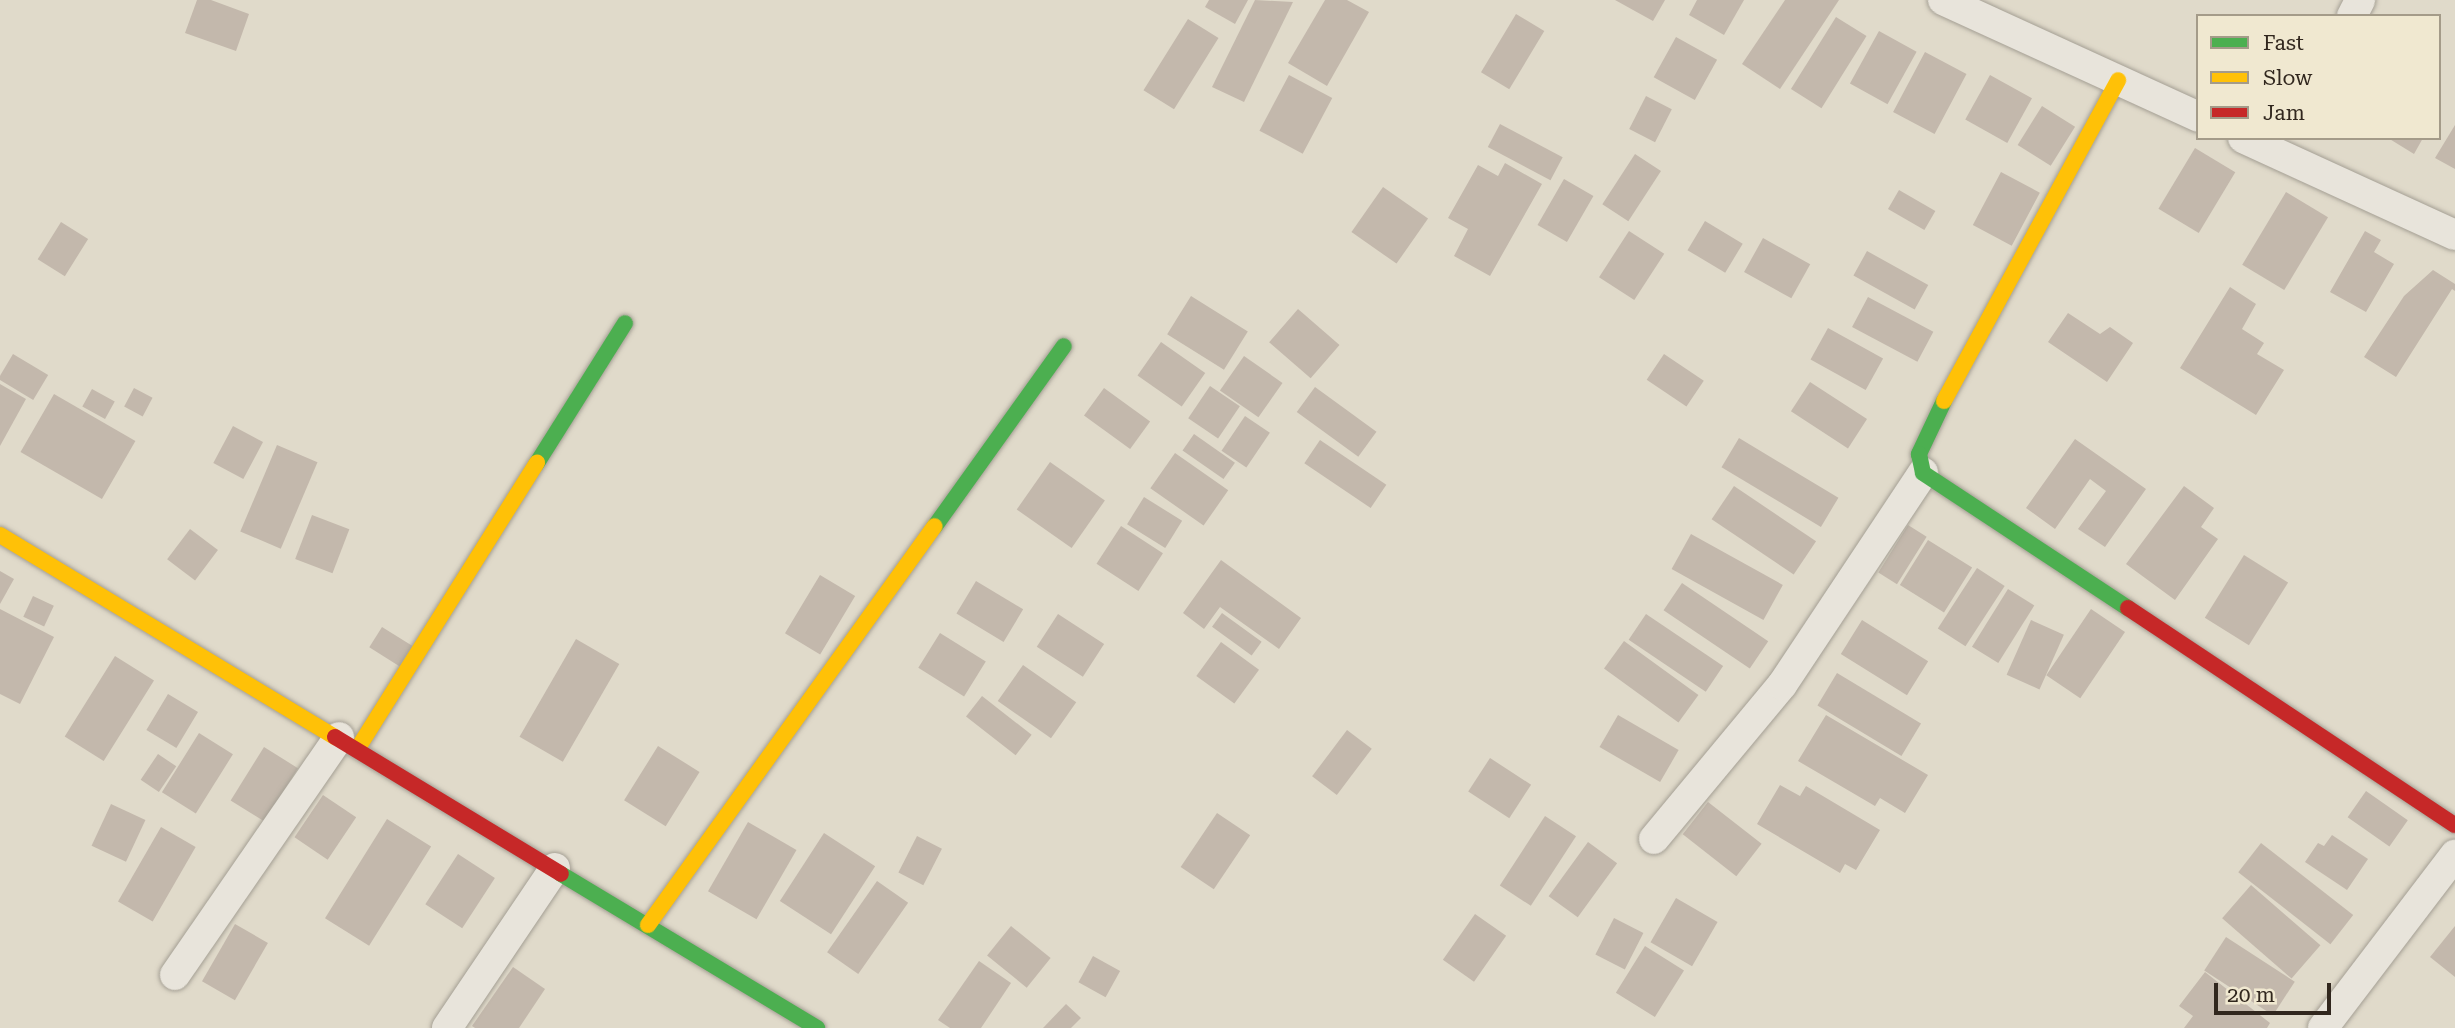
<!DOCTYPE html>
<style>
body{margin:0}
#map{position:relative;width:2455px;height:1028px;overflow:hidden;background:#e0daca;font-family:"Roboto Serif",serif}
div>[style]{position:absolute}
.building>*{inset:0;background:#c3b8ac;transform-origin:0 0}
.roads{filter:drop-shadow(0 0 2px #a49f94) drop-shadow(0 0 2px #a49f94)}
.street>*{height:30px;margin:-15px;padding:0 15px;transform-origin:15px;border-radius:15px;background:#e8e4db}
.fast>*{height:16px;margin:-8px;padding:0 8px;transform-origin:8px;border-radius:8px;background:#4caf50}
.slow>*{height:16px;margin:-8px;padding:0 8px;transform-origin:8px;border-radius:8px;background:#ffc107}
.jam>*{height:16px;margin:-8px;padding:0 8px;transform-origin:8px;border-radius:8px;background:#c62828}
span{translate:-50% -50%;white-space:nowrap;text-align:center;line-height:1.15;-webkit-text-stroke:7px #f0e8d0;paint-order:stroke}
.legend{position:absolute;left:2196px;top:14px;width:245px;height:126px;box-sizing:border-box;background:#f0e8d0;border:2px solid #a49b89;margin:0;padding:9px 12px;list-style:none;font-size:21px;color:#31271e}
.legend li{display:flex;align-items:center;gap:14px;height:35px}
.legend b{width:35px;border:2px solid #a49b89}
.scale{position:absolute;left:2214px;top:983px;width:117px;height:32px;box-sizing:border-box;border:4px solid #31271e;border-top:0;padding-left:9px;font-size:21px;line-height:24px;white-space:nowrap;color:#31271e;-webkit-text-stroke:5px #f0e8d0;paint-order:stroke}
</style>
<div id="map">
<div class="building">
<div style="clip-path:polygon(197px 0,211px 0,249px 14px,236px 51px,185px 33px)"></div>
<div style="clip-path:polygon(1209px 0,1248px 0,1235px 24px,1205px 7px)"></div>
<div style="clip-path:polygon(1255px 0,1293px 2px,1244px 102px,1212px 87px)"></div>
<div style="clip-path:polygon(1325px 0,1347px 0,1369px 12px,1327px 86px,1288px 63px)"></div>
<div style="clip-path:polygon(1615px 0,1665px 0,1653px 21px)"></div>
<div style="clip-path:polygon(1697px 0,1744px 0,1724px 35px,1689px 15px)"></div>
<div style="clip-path:polygon(1785px 0,1839px 0,1780px 89px,1742px 64px)"></div>
<div style="left:1516px;top:14px;width:33px;height:68px;rotate:31deg"></div>
<div style="left:1836px;top:17px;width:36px;height:85px;rotate:32deg"></div>
<div style="left:1188px;top:19px;width:36px;height:84px;rotate:32deg"></div>
<div style="left:1879px;top:31px;width:43px;height:60px;rotate:29deg"></div>
<div style="left:1676px;top:37px;width:47px;height:46px;rotate:29deg"></div>
<div style="left:1925px;top:52px;width:47px;height:68px;rotate:28deg"></div>
<div style="left:1289px;top:75px;width:49px;height:63px;rotate:28deg"></div>
<div style="left:1990px;top:75px;width:48px;height:51px;rotate:29deg"></div>
<div style="left:1646px;top:96px;width:29px;height:37px;rotate:27deg"></div>
<div style="left:2042px;top:106px;width:39px;height:46px;rotate:32deg"></div>
<div style="left:1500px;top:124px;width:71px;height:26px;rotate:28deg"></div>
<div style="clip-path:polygon(2455px 125px,2455px 169px,2435px 158px)"></div>
<div style="clip-path:polygon(2388px 138px,2423px 138px,2414px 154px)"></div>
<div style="left:2195px;top:148px;width:47px;height:71px;rotate:31deg"></div>
<div style="left:1635px;top:154px;width:31px;height:60px;rotate:33deg"></div>
<div style="clip-path:polygon(1505px 163px,1542px 184px,1490px 276px,1454px 256px,1468px 229px,1448px 218px,1478px 165px,1498px 176px)"></div>
<div style="left:2001px;top:172px;width:44px;height:60px;rotate:28deg"></div>
<div style="left:1564px;top:179px;width:34px;height:53px;rotate:30deg"></div>
<div style="left:1383px;top:187px;width:55px;height:55px;rotate:35deg"></div>
<div style="left:1899px;top:190px;width:42px;height:22px;rotate:30deg"></div>
<div style="left:2286px;top:192px;width:49px;height:85px;rotate:31deg"></div>
<div style="left:1705px;top:221px;width:44px;height:34px;rotate:31deg"></div>
<div style="left:61px;top:222px;width:32px;height:44px;rotate:32deg"></div>
<div style="left:1629px;top:231px;width:42px;height:55px;rotate:33deg"></div>
<div style="clip-path:polygon(2365px 231px,2381px 240px,2374px 252px,2394px 264px,2366px 312px,2330px 292px)"></div>
<div style="left:1763px;top:238px;width:54px;height:39px;rotate:29deg"></div>
<div style="left:1867px;top:251px;width:70px;height:28px;rotate:29deg"></div>
<div style="clip-path:polygon(2433px 270px,2455px 284px,2455px 291px,2452px 289px,2396px 377px,2364px 357px,2404px 296px)"></div>
<div style="clip-path:polygon(2230px 287px,2256px 304px,2242px 329px,2264px 343px,2257px 354px,2284px 370px,2256px 415px,2180px 368px)"></div>
<div style="left:1191px;top:296px;width:67px;height:45px;rotate:32deg"></div>
<div style="left:1868px;top:297px;width:74px;height:34px;rotate:28deg"></div>
<div style="left:1298px;top:309px;width:55px;height:44px;rotate:41deg"></div>
<div style="clip-path:polygon(2068px 313px,2100px 334px,2110px 327px,2133px 343px,2107px 382px,2048px 342px)"></div>
<div style="left:1828px;top:328px;width:63px;height:36px;rotate:29deg"></div>
<div style="left:1161px;top:342px;width:54px;height:41px;rotate:35deg"></div>
<div style="left:13px;top:354px;width:41px;height:29px;rotate:31deg"></div>
<div style="left:1664px;top:354px;width:48px;height:31px;rotate:34deg"></div>
<div style="left:1244px;top:356px;width:47px;height:42px;rotate:35deg"></div>
<div style="left:1810px;top:382px;width:68px;height:35px;rotate:33deg"></div>
<div style="clip-path:polygon(0 384px,26px 399px,0 446px)"></div>
<div style="left:1210px;top:386px;width:36px;height:39px;rotate:34deg"></div>
<div style="left:1315px;top:387px;width:76px;height:31px;rotate:36deg"></div>
<div style="left:134px;top:388px;width:21px;height:21px;rotate:28deg"></div>
<div style="left:1104px;top:388px;width:57px;height:34px;rotate:36deg"></div>
<div style="left:92px;top:389px;width:26px;height:20px;rotate:29deg"></div>
<div style="left:54px;top:394px;width:94px;height:67px;rotate:30deg"></div>
<div style="left:1245px;top:416px;width:30px;height:42px;rotate:34deg"></div>
<div style="left:233px;top:426px;width:34px;height:42px;rotate:28deg"></div>
<div style="left:1194px;top:434px;width:50px;height:20px;rotate:35deg"></div>
<div style="left:1739px;top:438px;width:116px;height:34px;rotate:31deg"></div>
<div style="clip-path:polygon(2075px 439px,2146px 489px,2105px 547px,2078px 529px,2106px 491px,2090px 479px,2055px 529px,2026px 508px)"></div>
<div style="left:1320px;top:440px;width:80px;height:28px;rotate:34deg"></div>
<div style="left:277px;top:445px;width:44px;height:94px;rotate:23deg"></div>
<div style="left:1175px;top:453px;width:65px;height:43px;rotate:35deg"></div>
<div style="left:1050px;top:462px;width:67px;height:58px;rotate:35deg"></div>
<div style="left:1734px;top:486px;width:99px;height:40px;rotate:34deg"></div>
<div style="clip-path:polygon(2184px 486px,2214px 508px,2201px 527px,2218px 539px,2175px 600px,2126px 564px)"></div>
<div style="left:1144px;top:497px;width:45px;height:32px;rotate:32deg"></div>
<div style="left:312px;top:515px;width:40px;height:47px;rotate:21deg"></div>
<div style="left:1908px;top:525px;width:22px;height:56px;rotate:32deg"></div>
<div style="left:1121px;top:526px;width:50px;height:45px;rotate:33deg"></div>
<div style="left:190px;top:529px;width:35px;height:38px;rotate:37deg"></div>
<div style="left:1691px;top:534px;width:105px;height:40px;rotate:29deg"></div>
<div style="left:1928px;top:540px;width:52px;height:53px;rotate:32deg"></div>
<div style="left:2244px;top:555px;width:52px;height:74px;rotate:32deg"></div>
<div style="clip-path:polygon(1221px 560px,1301px 618px,1279px 649px,1220px 607px,1204px 629px,1183px 613px)"></div>
<div style="left:1977px;top:568px;width:33px;height:72px;rotate:33deg"></div>
<div style="clip-path:polygon(0 571px,14px 579px,0 604px)"></div>
<div style="left:820px;top:575px;width:41px;height:68px;rotate:31deg"></div>
<div style="left:976px;top:581px;width:55px;height:38px;rotate:31deg"></div>
<div style="left:1682px;top:583px;width:104px;height:33px;rotate:34deg"></div>
<div style="left:2008px;top:589px;width:31px;height:68px;rotate:32deg"></div>
<div style="left:33px;top:596px;width:23px;height:23px;rotate:25deg"></div>
<div style="clip-path:polygon(0 609px,54px 637px,20px 704px,0 694px)"></div>
<div style="left:2091px;top:609px;width:41px;height:80px;rotate:34deg"></div>
<div style="left:1222px;top:613px;width:49px;height:17px;rotate:36deg"></div>
<div style="left:1058px;top:614px;width:55px;height:39px;rotate:33deg"></div>
<div style="left:1646px;top:614px;width:93px;height:31px;rotate:34deg"></div>
<div style="left:1862px;top:620px;width:78px;height:40px;rotate:32deg"></div>
<div style="left:2031px;top:620px;width:36px;height:60px;rotate:24deg"></div>
<div style="left:382px;top:627px;width:36px;height:24px;rotate:32deg"></div>
<div style="left:940px;top:633px;width:54px;height:41px;rotate:32deg"></div>
<div style="left:576px;top:639px;width:50px;height:113px;rotate:30deg"></div>
<div style="left:1624px;top:641px;width:92px;height:34px;rotate:36deg"></div>
<div style="left:1221px;top:642px;width:47px;height:42px;rotate:36deg"></div>
<div style="left:115px;top:656px;width:46px;height:95px;rotate:32deg"></div>
<div style="left:1023px;top:665px;width:65px;height:44px;rotate:35deg"></div>
<div style="left:1837px;top:673px;width:98px;height:38px;rotate:31deg"></div>
<div style="left:168px;top:694px;width:35px;height:42px;rotate:31deg"></div>
<div style="left:982px;top:696px;width:63px;height:26px;rotate:38deg"></div>
<div style="left:1618px;top:715px;width:70px;height:37px;rotate:30deg"></div>
<div style="clip-path:polygon(1826px 715px,1928px 775px,1905px 813px,1880px 798px,1875px 806px,1798px 761px)"></div>
<div style="left:1347px;top:730px;width:31px;height:58px;rotate:37deg"></div>
<div style="left:199px;top:733px;width:40px;height:70px;rotate:32deg"></div>
<div style="left:658px;top:746px;width:49px;height:64px;rotate:32deg"></div>
<div style="left:264px;top:747px;width:40px;height:63px;rotate:32deg"></div>
<div style="left:158px;top:754px;width:22px;height:31px;rotate:34deg"></div>
<div style="left:1490px;top:758px;width:49px;height:40px;rotate:33deg"></div>
<div style="clip-path:polygon(1780px 785px,1800px 796px,1806px 786px,1880px 830px,1856px 870px,1845px 864px,1840px 873px,1757px 824px)"></div>
<div style="left:2366px;top:791px;width:51px;height:32px;rotate:35deg"></div>
<div style="left:323px;top:795px;width:40px;height:51px;rotate:34deg"></div>
<div style="left:1708px;top:802px;width:68px;height:41px;rotate:38deg"></div>
<div style="left:111px;top:804px;width:38px;height:46px;rotate:25deg"></div>
<div style="left:1217px;top:813px;width:40px;height:65px;rotate:34deg"></div>
<div style="left:1545px;top:816px;width:37px;height:83px;rotate:33deg"></div>
<div style="left:387px;top:819px;width:52px;height:117px;rotate:32deg"></div>
<div style="left:748px;top:822px;width:56px;height:80px;rotate:30deg"></div>
<div style="left:161px;top:827px;width:40px;height:86px;rotate:30deg"></div>
<div style="left:824px;top:833px;width:61px;height:81px;rotate:33deg"></div>
<div style="clip-path:polygon(2332px 835px,2368px 859px,2347px 890px,2305px 862px,2318px 843px,2324px 846px)"></div>
<div style="left:917px;top:836px;width:28px;height:41px;rotate:27deg"></div>
<div style="left:1588px;top:842px;width:36px;height:67px;rotate:36deg"></div>
<div style="left:2261px;top:843px;width:117px;height:37px;rotate:38deg"></div>
<div style="left:458px;top:854px;width:44px;height:60px;rotate:33deg"></div>
<div style="left:877px;top:881px;width:38px;height:87px;rotate:35deg"></div>
<div style="left:2251px;top:885px;width:92px;height:44px;rotate:41deg"></div>
<div style="left:1676px;top:898px;width:48px;height:51px;rotate:30deg"></div>
<div style="left:1475px;top:914px;width:38px;height:56px;rotate:35deg"></div>
<div style="left:1614px;top:918px;width:33px;height:41px;rotate:27deg"></div>
<div style="left:235px;top:924px;width:38px;height:66px;rotate:30deg"></div>
<div style="left:1011px;top:926px;width:51px;height:38px;rotate:39deg"></div>
<div style="clip-path:polygon(2455px 926px,2455px 977px,2430px 957px)"></div>
<div style="left:2226px;top:937px;width:82px;height:40px;rotate:33deg"></div>
<div style="left:1645px;top:946px;width:46px;height:55px;rotate:32deg"></div>
<div style="left:1093px;top:956px;width:31px;height:30px;rotate:29deg"></div>
<div style="clip-path:polygon(979px 961px,1011px 983px,981px 1028px,950px 1028px,938px 1020px)"></div>
<div style="clip-path:polygon(513px 967px,545px 989px,519px 1028px,475px 1028px,472px 1026px)"></div>
<div style="clip-path:polygon(2205px 972px,2270px 1023px,2267px 1028px,2184px 1028px,2193px 1016px,2179px 1006px)"></div>
<div style="clip-path:polygon(1066px 1004px,1081px 1018px,1071px 1028px,1043px 1028px)"></div>
</div>
<div class="roads">
<div class="street">
<div style="left:1943px;top:0;width:281px;rotate:24.6deg"></div>
<div style="left:2352px;top:16px;width:18px;rotate:-63deg"></div>
<div style="left:2243px;top:138px;width:233px;rotate:24.6deg"></div>
<div style="left:1654px;top:839px;width:200px;rotate:-50.3deg"></div>
<div style="left:1782px;top:685px;width:255px;rotate:-56.4deg"></div>
<div style="left:175px;top:975px;width:289px;rotate:-55.4deg"></div>
<div style="left:447px;top:1028px;width:193px;rotate:-56deg"></div>
<div style="left:2323px;top:1028px;width:218px;rotate:-52.7deg"></div>
</div>
<div class="fast">
<div style="left:1944px;top:401px;width:59px;rotate:115.3deg"></div>
<div style="left:1919px;top:454px;width:19px;rotate:78deg"></div>
<div style="left:1923px;top:473px;width:245px;rotate:33.4deg"></div>
<div style="left:537px;top:463px;width:165px;rotate:-57.8deg"></div>
<div style="left:935px;top:526px;width:221px;rotate:-54.4deg"></div>
<div style="left:561px;top:874px;width:299px;rotate:31deg"></div>
</div>
<div class="slow">
<div style="left:1944px;top:401px;width:365px;rotate:-61.5deg"></div>
<div style="left:0;top:535px;width:391px;rotate:31.1deg"></div>
<div style="left:358px;top:748px;width:337px;rotate:-57.9deg"></div>
<div style="left:648px;top:925px;width:491px;rotate:-54.3deg"></div>
</div>
<div class="jam">
<div style="left:2128px;top:608px;width:392px;rotate:33.6deg"></div>
<div style="left:335px;top:737px;width:264px;rotate:31.2deg"></div>
</div>
</div>
<ul class="legend">
<li><b style="height:9px;background:#4caf50"></b>Fast</li>
<li><b style="height:9px;background:#ffc107"></b>Slow</li>
<li><b style="height:9px;background:#c62828"></b>Jam</li>
</ul>
<div class="scale">20 m</div>
</div>
